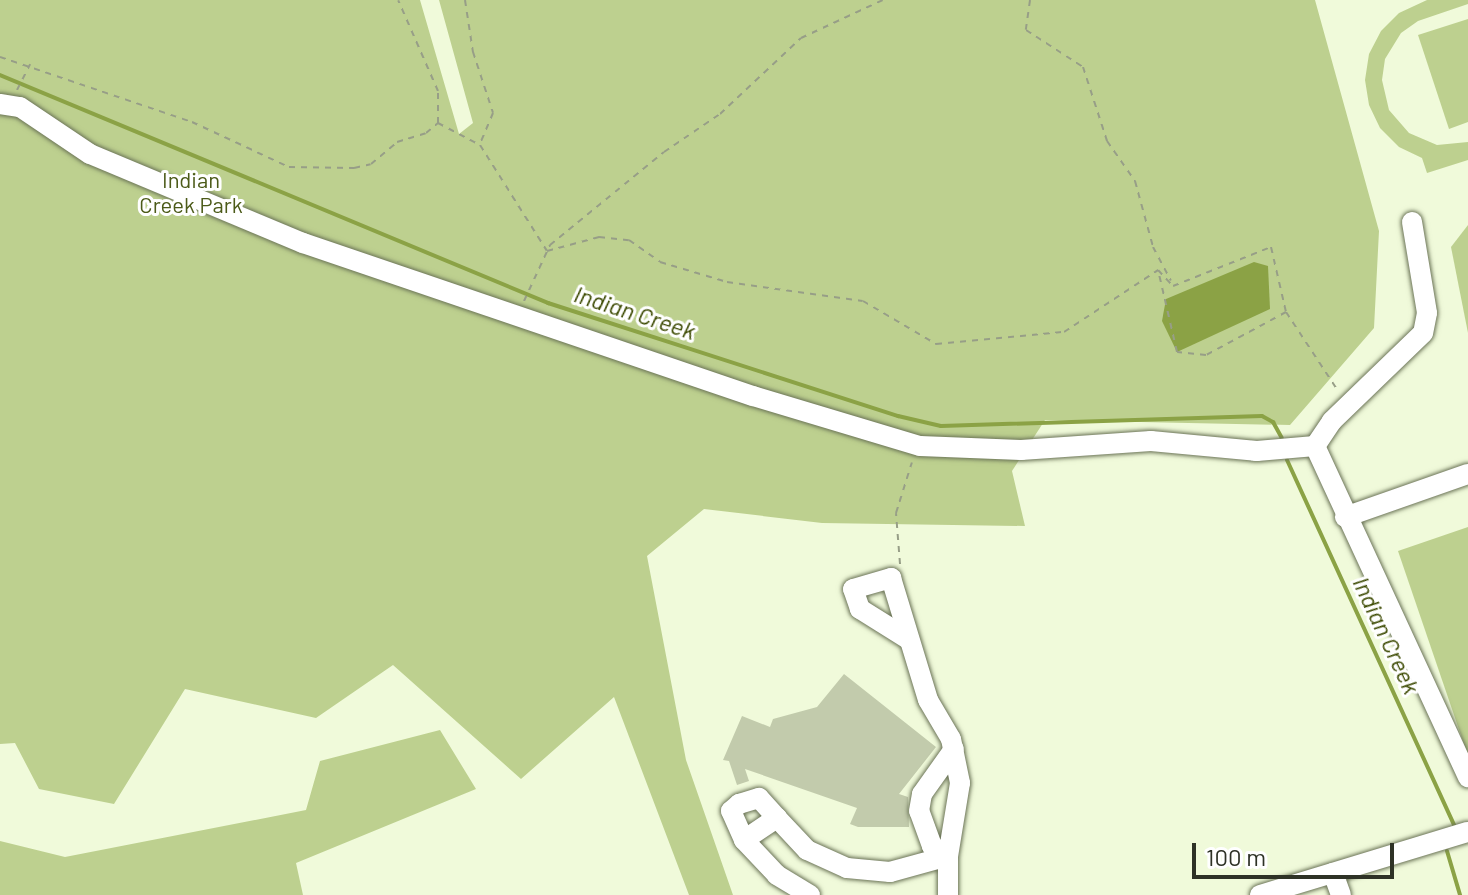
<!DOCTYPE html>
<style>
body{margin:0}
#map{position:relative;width:1468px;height:895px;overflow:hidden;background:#f0fada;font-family:Barlow,sans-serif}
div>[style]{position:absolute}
.green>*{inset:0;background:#bdd08f}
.water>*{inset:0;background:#8ba245}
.stream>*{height:4px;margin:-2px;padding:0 2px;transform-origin:2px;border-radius:2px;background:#8ba245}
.building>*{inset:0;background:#c2cbac}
.path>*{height:2px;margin-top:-1px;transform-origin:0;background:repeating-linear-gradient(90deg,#979e87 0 6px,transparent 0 12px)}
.roads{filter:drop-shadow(0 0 2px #6b7457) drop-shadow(0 0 2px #6b7457)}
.minor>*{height:20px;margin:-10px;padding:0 10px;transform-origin:10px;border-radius:10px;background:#fff}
span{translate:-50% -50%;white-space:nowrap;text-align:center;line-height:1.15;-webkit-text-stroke:6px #fff;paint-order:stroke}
.park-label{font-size:22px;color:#4c5b19}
.water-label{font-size:24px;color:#3b4900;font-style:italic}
.scale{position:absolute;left:1192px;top:843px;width:202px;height:36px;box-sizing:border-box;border:4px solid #2e3226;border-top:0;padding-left:10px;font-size:24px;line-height:28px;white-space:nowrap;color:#2e3226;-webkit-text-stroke:6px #fff;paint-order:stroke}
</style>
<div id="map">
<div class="green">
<div style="clip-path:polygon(0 0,420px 0,459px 134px,473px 123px,439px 0,1315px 0,1379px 231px,1374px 328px,1290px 425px,1045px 420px,1012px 471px,1025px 526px,822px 523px,704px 509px,647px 556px,686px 760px,733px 895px,689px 895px,614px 697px,521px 779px,393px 665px,316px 718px,185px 689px,114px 804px,39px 789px,15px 743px,0 744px)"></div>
<div style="clip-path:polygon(1427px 0,1468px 0,1468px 4px,1418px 21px,1401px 33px,1385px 59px,1382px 80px,1389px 110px,1409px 133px,1437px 145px,1468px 142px,1468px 160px,1427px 173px,1422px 158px,1399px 147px,1380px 128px,1369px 105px,1365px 80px,1369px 54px,1381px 31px,1399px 13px)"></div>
<div style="clip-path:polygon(1468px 19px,1468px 122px,1449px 129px,1418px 35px)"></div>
<div style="clip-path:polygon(1468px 225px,1468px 333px,1451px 247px)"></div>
<div style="clip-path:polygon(1468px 527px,1468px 756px,1398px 551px)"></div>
<div style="clip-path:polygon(440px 730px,476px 789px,296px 863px,303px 895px,0 895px,0 841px,65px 857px,306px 810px,320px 761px)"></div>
</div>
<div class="water">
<div style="clip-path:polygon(1254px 262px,1268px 266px,1270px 309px,1177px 352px,1162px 321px,1166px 299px)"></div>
</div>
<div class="stream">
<div style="left:0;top:75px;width:594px;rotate:22.59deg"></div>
<div style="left:548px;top:303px;width:368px;rotate:17.9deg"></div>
<div style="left:898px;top:416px;width:44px;rotate:13.1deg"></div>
<div style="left:941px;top:426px;width:321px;rotate:-1.8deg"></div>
<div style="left:1262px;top:416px;width:13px;rotate:29deg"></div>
<div style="left:1273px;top:422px;width:18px;rotate:61deg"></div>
<div style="left:1287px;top:460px;width:401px;rotate:65.4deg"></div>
<div style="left:1447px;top:851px;width:46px;rotate:73.5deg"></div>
</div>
<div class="building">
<div style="clip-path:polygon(844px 674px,936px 747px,899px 794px,908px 797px,909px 827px,858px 827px,850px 824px,857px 808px,745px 769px,749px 781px,737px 785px,729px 761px,723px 760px,742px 716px,770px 727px,773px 719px,817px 707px)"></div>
</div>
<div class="path">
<div style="left:465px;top:0;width:53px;rotate:81.3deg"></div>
<div style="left:473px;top:52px;width:64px;rotate:71.8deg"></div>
<div style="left:493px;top:113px;width:34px;rotate:113deg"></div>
<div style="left:1030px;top:0;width:30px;rotate:98deg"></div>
<div style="left:1026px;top:30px;width:68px;rotate:33deg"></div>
<div style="left:1083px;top:67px;width:78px;rotate:72deg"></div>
<div style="left:1107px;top:141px;width:49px;rotate:55deg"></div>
<div style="left:1135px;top:181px;width:68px;rotate:74.7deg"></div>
<div style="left:1153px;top:247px;width:38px;rotate:62deg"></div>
<div style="left:0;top:57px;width:203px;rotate:18.7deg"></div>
<div style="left:192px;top:122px;width:107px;rotate:24.9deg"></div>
<div style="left:289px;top:167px;width:65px;rotate:0.9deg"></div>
<div style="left:354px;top:168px;width:17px;rotate:-13deg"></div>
<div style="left:371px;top:164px;width:34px;rotate:-40deg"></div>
<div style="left:397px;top:142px;width:30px;rotate:-17deg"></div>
<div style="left:426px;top:133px;width:16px;rotate:-40deg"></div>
<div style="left:438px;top:123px;width:32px;rotate:-90deg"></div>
<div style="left:438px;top:91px;width:99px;rotate:-113.7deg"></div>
<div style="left:17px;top:90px;width:29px;rotate:-63deg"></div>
<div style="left:438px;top:123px;width:47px;rotate:27.6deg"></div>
<div style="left:480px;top:145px;width:125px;rotate:57.7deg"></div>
<div style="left:547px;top:251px;width:54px;rotate:-15.1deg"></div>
<div style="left:599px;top:237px;width:30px;rotate:6deg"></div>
<div style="left:629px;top:240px;width:38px;rotate:35deg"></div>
<div style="left:660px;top:262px;width:70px;rotate:16.6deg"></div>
<div style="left:727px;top:282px;width:137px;rotate:8deg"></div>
<div style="left:863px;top:301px;width:85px;rotate:30.5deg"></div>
<div style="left:936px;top:344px;width:129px;rotate:-5.4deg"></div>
<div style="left:1064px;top:332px;width:113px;rotate:-33.4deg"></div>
<div style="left:524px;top:301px;width:62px;rotate:-65.1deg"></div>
<div style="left:550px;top:245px;width:147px;rotate:-39.2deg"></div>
<div style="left:664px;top:152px;width:68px;rotate:-34.2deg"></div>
<div style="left:720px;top:114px;width:111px;rotate:-43.2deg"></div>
<div style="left:801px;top:38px;width:90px;rotate:-24.9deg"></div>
<div style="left:1286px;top:312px;width:91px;rotate:151.7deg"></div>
<div style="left:1206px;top:355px;width:29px;rotate:-174deg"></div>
<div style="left:1177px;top:352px;width:84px;rotate:-103deg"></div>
<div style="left:1158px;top:270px;width:22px;rotate:47deg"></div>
<div style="left:1173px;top:286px;width:105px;rotate:-21.7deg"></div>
<div style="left:1271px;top:247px;width:67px;rotate:77deg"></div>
<div style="left:1286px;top:312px;width:95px;rotate:56.6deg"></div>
<div style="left:900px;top:564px;width:51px;rotate:-94.5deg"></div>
<div style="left:896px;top:513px;width:53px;rotate:-72.6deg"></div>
</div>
<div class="roads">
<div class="minor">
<div style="left:0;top:104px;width:20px;rotate:9deg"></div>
<div style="left:20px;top:107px;width:84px;rotate:33.9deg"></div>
<div style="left:90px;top:154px;width:231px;rotate:22.7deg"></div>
<div style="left:303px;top:243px;width:475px;rotate:18.8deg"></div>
<div style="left:753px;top:396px;width:174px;rotate:16.7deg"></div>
<div style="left:920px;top:446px;width:101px;rotate:2.3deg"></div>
<div style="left:1021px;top:450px;width:130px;rotate:-4deg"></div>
<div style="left:1151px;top:441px;width:106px;rotate:5.4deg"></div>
<div style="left:1257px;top:451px;width:58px;rotate:-4.9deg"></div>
<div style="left:1412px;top:222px;width:92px;rotate:80.6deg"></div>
<div style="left:1427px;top:313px;width:20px;rotate:101deg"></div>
<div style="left:1423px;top:333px;width:127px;rotate:136deg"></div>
<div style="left:1332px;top:421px;width:30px;rotate:124deg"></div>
<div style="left:1315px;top:446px;width:365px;rotate:65.2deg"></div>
<div style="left:1345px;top:517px;width:130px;rotate:-19.3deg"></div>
<div style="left:908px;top:639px;width:57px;rotate:-148deg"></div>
<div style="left:860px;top:609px;width:21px;rotate:-109deg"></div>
<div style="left:853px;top:589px;width:40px;rotate:-16deg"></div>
<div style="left:891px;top:578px;width:127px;rotate:73.1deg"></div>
<div style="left:928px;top:700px;width:45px;rotate:59.5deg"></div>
<div style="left:951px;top:739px;width:45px;rotate:78.4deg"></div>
<div style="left:960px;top:783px;width:74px;rotate:99.3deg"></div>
<div style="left:948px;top:856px;width:39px;rotate:90deg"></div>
<div style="left:744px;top:840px;width:32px;rotate:-114deg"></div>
<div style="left:731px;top:811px;width:11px;rotate:-41deg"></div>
<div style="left:739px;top:804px;width:21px;rotate:-17deg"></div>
<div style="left:759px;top:798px;width:27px;rotate:48deg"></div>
<div style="left:948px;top:856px;width:19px;rotate:-148deg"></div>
<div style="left:932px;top:846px;width:37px;rotate:-110deg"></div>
<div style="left:919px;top:811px;width:17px;rotate:-80deg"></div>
<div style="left:922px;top:794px;width:55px;rotate:-54.6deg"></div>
<div style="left:1333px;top:873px;width:23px;rotate:70deg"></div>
<div style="left:810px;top:895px;width:39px;rotate:-149deg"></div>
<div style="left:777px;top:875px;width:48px;rotate:-133.3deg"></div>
<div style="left:744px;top:840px;width:40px;rotate:-34deg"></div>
<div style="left:777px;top:818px;width:44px;rotate:46.8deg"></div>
<div style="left:807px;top:850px;width:44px;rotate:24.2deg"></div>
<div style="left:847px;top:868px;width:43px;rotate:5.3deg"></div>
<div style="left:890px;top:872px;width:60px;rotate:-15.4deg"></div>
<div style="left:1260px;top:895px;width:217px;rotate:-16.9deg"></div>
</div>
</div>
<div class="park-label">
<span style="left:191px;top:192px">Indian<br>Creek Park</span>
</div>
<div class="water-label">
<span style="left:635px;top:312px;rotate:18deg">Indian Creek</span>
<span style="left:1387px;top:635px;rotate:65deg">Indian Creek</span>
</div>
<div class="scale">100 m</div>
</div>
